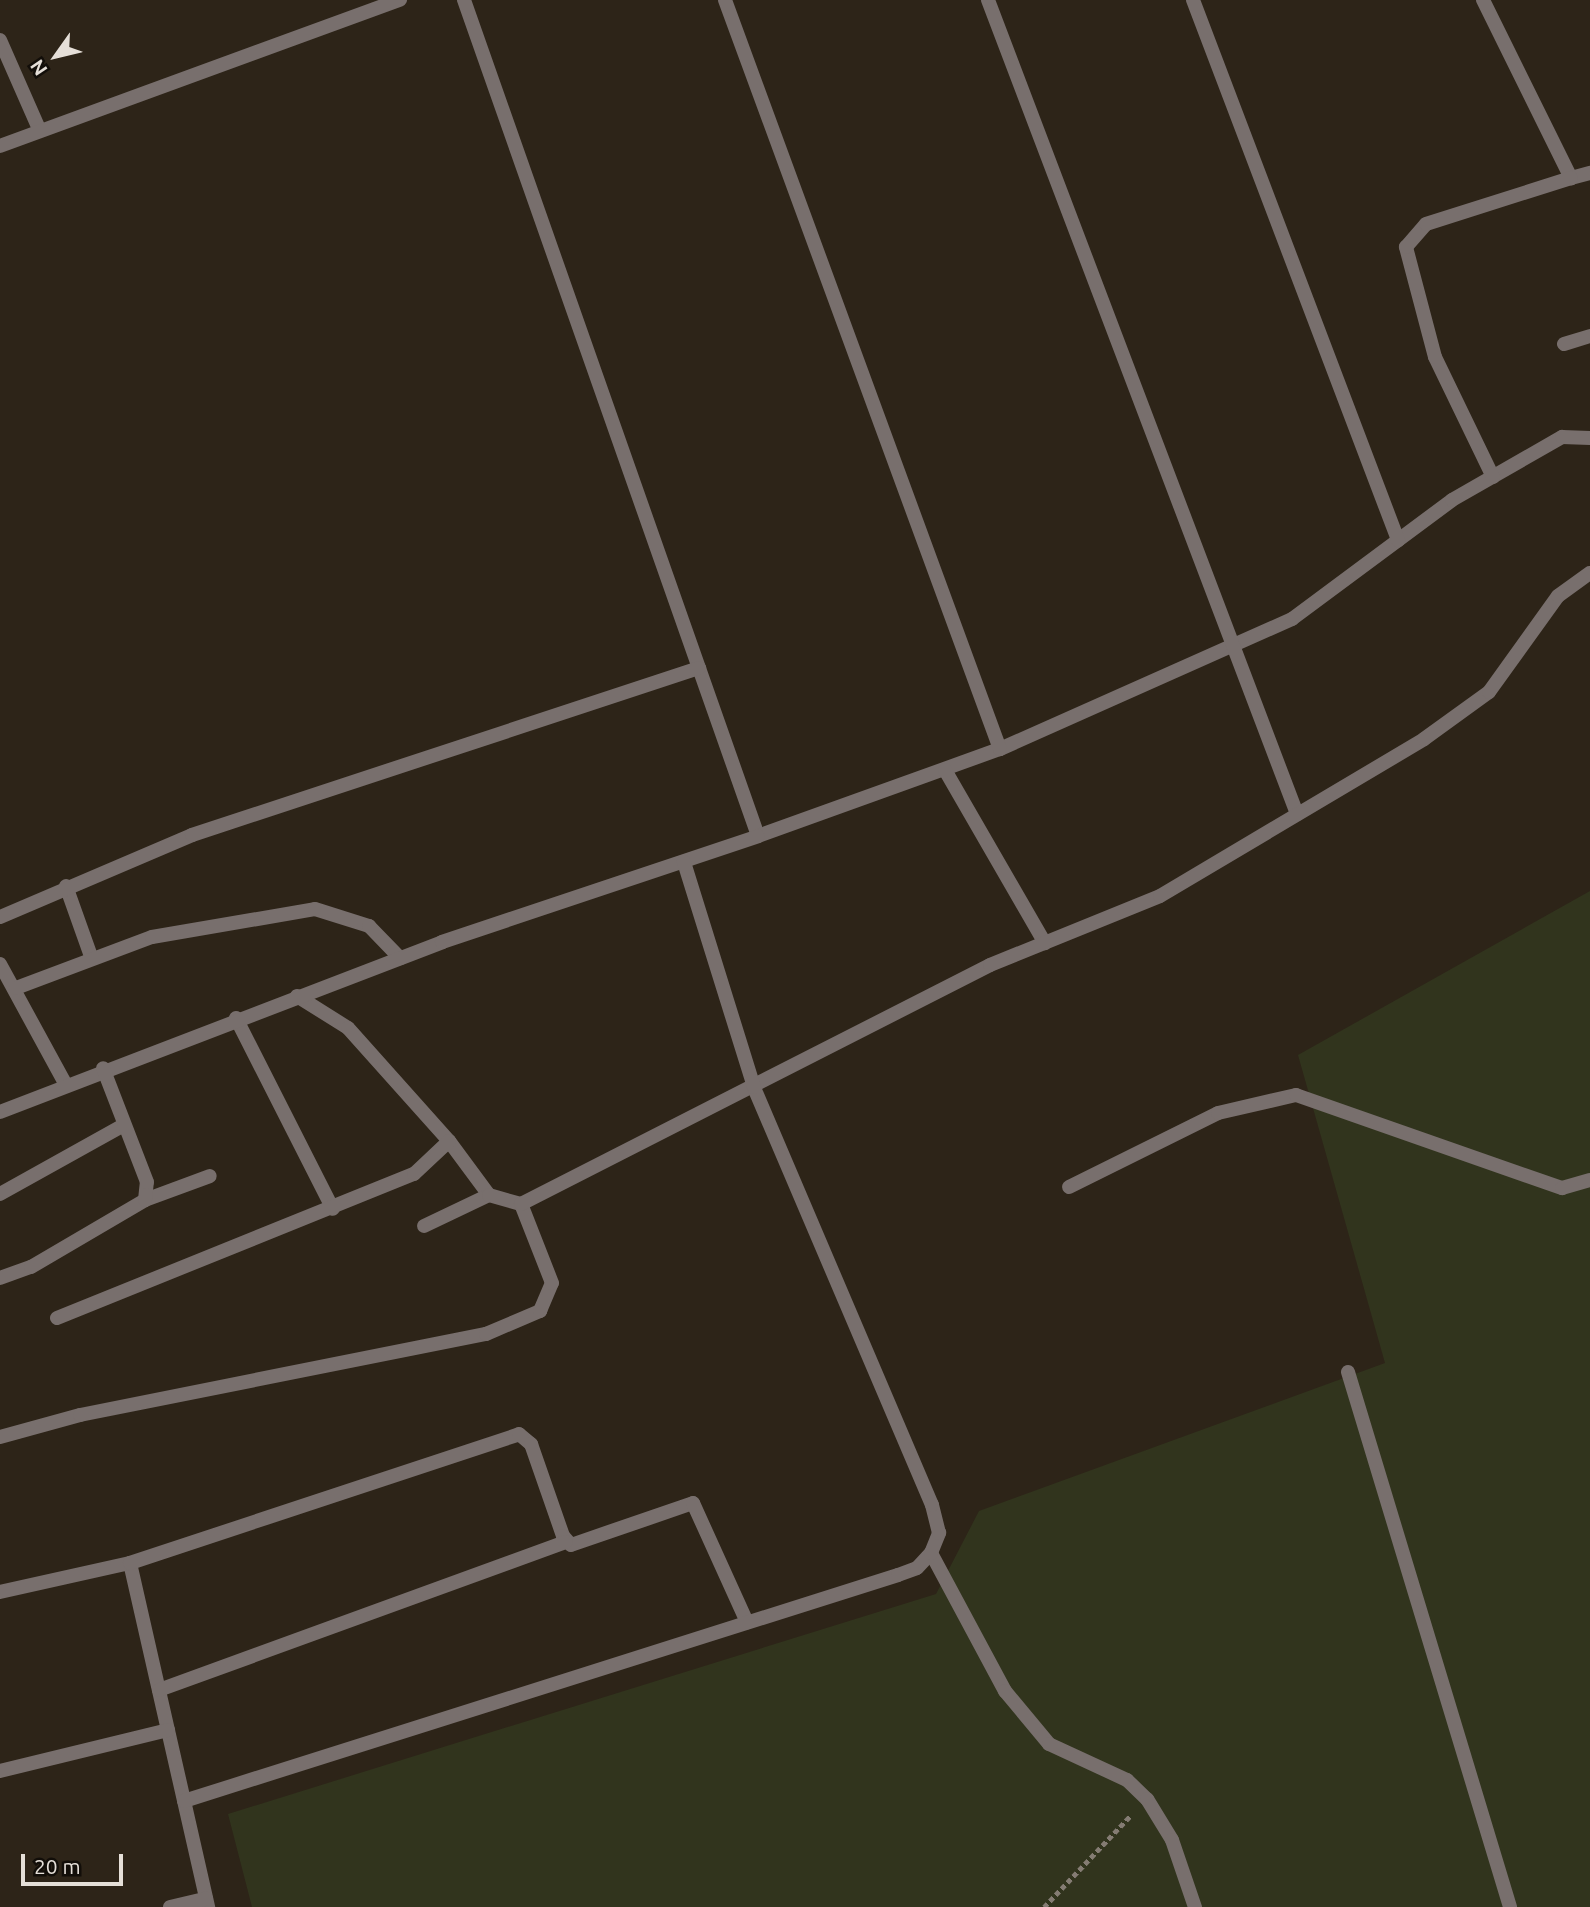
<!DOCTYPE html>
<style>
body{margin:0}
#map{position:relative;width:1590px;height:1907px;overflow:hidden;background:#2d2418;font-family:Ubuntu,sans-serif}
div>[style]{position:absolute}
.green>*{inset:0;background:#31341d}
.path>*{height:4.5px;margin-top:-2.25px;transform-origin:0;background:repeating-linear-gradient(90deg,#847c73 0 5px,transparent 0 8.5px)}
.lane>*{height:14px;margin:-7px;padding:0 7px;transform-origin:7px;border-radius:7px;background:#786f6d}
.street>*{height:14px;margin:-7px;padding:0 7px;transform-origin:7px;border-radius:7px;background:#786f6d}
span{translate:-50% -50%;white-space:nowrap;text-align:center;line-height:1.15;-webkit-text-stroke:6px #120e09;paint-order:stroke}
.north{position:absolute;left:21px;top:21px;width:70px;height:70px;-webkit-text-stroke:5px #120e09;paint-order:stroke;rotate:236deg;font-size:19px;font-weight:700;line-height:28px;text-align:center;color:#e5dfd8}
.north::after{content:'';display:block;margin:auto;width:24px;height:32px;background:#e5dfd8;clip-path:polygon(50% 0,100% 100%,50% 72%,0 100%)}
.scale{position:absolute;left:21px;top:1854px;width:102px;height:32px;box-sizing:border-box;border:4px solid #e5dfd8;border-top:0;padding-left:9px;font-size:21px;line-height:24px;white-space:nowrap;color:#e5dfd8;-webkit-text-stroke:5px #120e09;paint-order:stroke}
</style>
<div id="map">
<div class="green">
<div style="clip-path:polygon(1590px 891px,1590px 1907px,252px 1907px,228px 1814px,936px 1594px,979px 1511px,1385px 1363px,1298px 1055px)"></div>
</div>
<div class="path">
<div style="left:1044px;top:1907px;width:125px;rotate:-46.6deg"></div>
</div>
<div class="lane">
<div style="left:1348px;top:1372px;width:559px;rotate:73.15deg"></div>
</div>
<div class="street">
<div style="left:464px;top:0;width:886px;rotate:70.62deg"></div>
<div style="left:758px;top:836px;width:257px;rotate:-19.8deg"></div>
<div style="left:1000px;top:749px;width:320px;rotate:-24deg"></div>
<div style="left:1292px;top:619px;width:199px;rotate:-36.6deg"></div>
<div style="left:1452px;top:500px;width:127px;rotate:-29.8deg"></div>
<div style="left:1562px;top:437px;width:28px;rotate:2deg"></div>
<div style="left:725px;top:0;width:798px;rotate:69.84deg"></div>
<div style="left:988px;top:0;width:871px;rotate:69.21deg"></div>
<div style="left:1193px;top:0;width:578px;rotate:69.21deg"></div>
<div style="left:1483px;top:0;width:199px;rotate:63.7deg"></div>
<div style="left:1571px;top:178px;width:20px;rotate:-15deg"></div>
<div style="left:0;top:40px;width:99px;rotate:66.3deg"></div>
<div style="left:0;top:146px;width:426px;rotate:-20.1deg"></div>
<div style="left:1564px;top:344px;width:27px;rotate:-17deg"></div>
<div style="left:1493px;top:477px;width:133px;rotate:-115.8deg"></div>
<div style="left:1435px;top:357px;width:114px;rotate:-104.8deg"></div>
<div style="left:1406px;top:247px;width:30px;rotate:-49deg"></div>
<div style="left:1426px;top:224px;width:152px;rotate:-17.6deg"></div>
<div style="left:945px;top:770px;width:200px;rotate:60deg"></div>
<div style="left:66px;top:886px;width:77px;rotate:70.4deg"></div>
<div style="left:0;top:917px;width:209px;rotate:-23.1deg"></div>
<div style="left:192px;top:835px;width:534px;rotate:-18.23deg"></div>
<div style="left:0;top:964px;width:136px;rotate:61.4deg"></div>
<div style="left:16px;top:988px;width:145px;rotate:-20.6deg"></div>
<div style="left:152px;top:937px;width:165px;rotate:-9.7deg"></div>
<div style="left:315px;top:909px;width:57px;rotate:17.5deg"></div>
<div style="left:369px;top:926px;width:45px;rotate:45.9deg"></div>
<div style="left:297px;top:996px;width:60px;rotate:32.1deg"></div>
<div style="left:348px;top:1028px;width:152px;rotate:48.2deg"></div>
<div style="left:449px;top:1141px;width:67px;rotate:53.5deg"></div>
<div style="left:236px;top:1018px;width:214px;rotate:63.1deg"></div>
<div style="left:0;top:1112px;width:474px;rotate:-21deg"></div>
<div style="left:442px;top:942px;width:333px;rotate:-18.5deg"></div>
<div style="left:1069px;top:1187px;width:166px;rotate:-26.4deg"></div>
<div style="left:1218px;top:1113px;width:80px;rotate:-13deg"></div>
<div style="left:1296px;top:1095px;width:282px;rotate:19.3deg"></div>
<div style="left:1562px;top:1188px;width:29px;rotate:-16deg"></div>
<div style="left:0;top:1194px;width:142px;rotate:-29.1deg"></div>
<div style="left:145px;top:1200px;width:69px;rotate:-20.3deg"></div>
<div style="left:424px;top:1226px;width:72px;rotate:-25.5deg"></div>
<div style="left:489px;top:1195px;width:33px;rotate:16deg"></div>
<div style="left:0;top:1278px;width:33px;rotate:-20deg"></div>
<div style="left:31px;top:1267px;width:132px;rotate:-30.4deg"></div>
<div style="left:145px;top:1200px;width:18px;rotate:-84deg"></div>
<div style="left:147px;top:1182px;width:122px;rotate:-111.1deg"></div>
<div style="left:57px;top:1318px;width:385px;rotate:-22deg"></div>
<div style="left:414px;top:1174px;width:48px;rotate:-43.3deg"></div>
<div style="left:0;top:1437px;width:83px;rotate:-15.4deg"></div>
<div style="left:80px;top:1415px;width:414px;rotate:-11.3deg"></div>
<div style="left:486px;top:1334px;width:59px;rotate:-23.1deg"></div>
<div style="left:540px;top:1311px;width:30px;rotate:-67deg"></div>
<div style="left:552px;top:1283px;width:85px;rotate:-111.4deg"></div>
<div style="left:521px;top:1204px;width:526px;rotate:-27deg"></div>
<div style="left:990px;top:965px;width:183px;rotate:-22.1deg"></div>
<div style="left:1160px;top:896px;width:307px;rotate:-30.7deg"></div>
<div style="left:1424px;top:739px;width:80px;rotate:-35.9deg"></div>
<div style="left:1489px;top:692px;width:118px;rotate:-54.3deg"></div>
<div style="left:1558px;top:596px;width:39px;rotate:-36deg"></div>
<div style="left:931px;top:1553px;width:157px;rotate:61.8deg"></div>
<div style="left:1005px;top:1691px;width:69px;rotate:50.3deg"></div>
<div style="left:1049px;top:1744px;width:86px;rotate:24.8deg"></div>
<div style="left:1127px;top:1780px;width:28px;rotate:44deg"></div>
<div style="left:1147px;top:1799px;width:48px;rotate:58.6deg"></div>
<div style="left:1172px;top:1840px;width:71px;rotate:71.1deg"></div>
<div style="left:130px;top:1563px;width:353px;rotate:77.2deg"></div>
<div style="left:0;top:1592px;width:133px;rotate:-12.6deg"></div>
<div style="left:130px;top:1563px;width:410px;rotate:-18.3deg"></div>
<div style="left:519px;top:1434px;width:16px;rotate:40deg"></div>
<div style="left:531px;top:1444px;width:97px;rotate:70.8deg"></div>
<div style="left:563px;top:1536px;width:12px;rotate:48deg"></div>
<div style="left:571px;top:1545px;width:129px;rotate:-19deg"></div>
<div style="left:693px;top:1503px;width:131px;rotate:65.6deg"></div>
<div style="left:159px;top:1690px;width:433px;rotate:-20deg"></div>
<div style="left:0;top:1771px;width:173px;rotate:-13.7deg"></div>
<div style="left:184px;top:1801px;width:749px;rotate:-17.56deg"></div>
<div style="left:898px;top:1575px;width:20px;rotate:-20deg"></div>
<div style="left:917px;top:1568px;width:21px;rotate:-47deg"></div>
<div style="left:931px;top:1553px;width:22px;rotate:-68deg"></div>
<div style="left:939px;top:1533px;width:29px;rotate:-104deg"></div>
<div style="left:932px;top:1505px;width:454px;rotate:-113.1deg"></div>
<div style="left:754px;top:1087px;width:236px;rotate:-107.3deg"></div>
<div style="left:170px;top:1907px;width:37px;rotate:-13deg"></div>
</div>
<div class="north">N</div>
<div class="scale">20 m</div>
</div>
